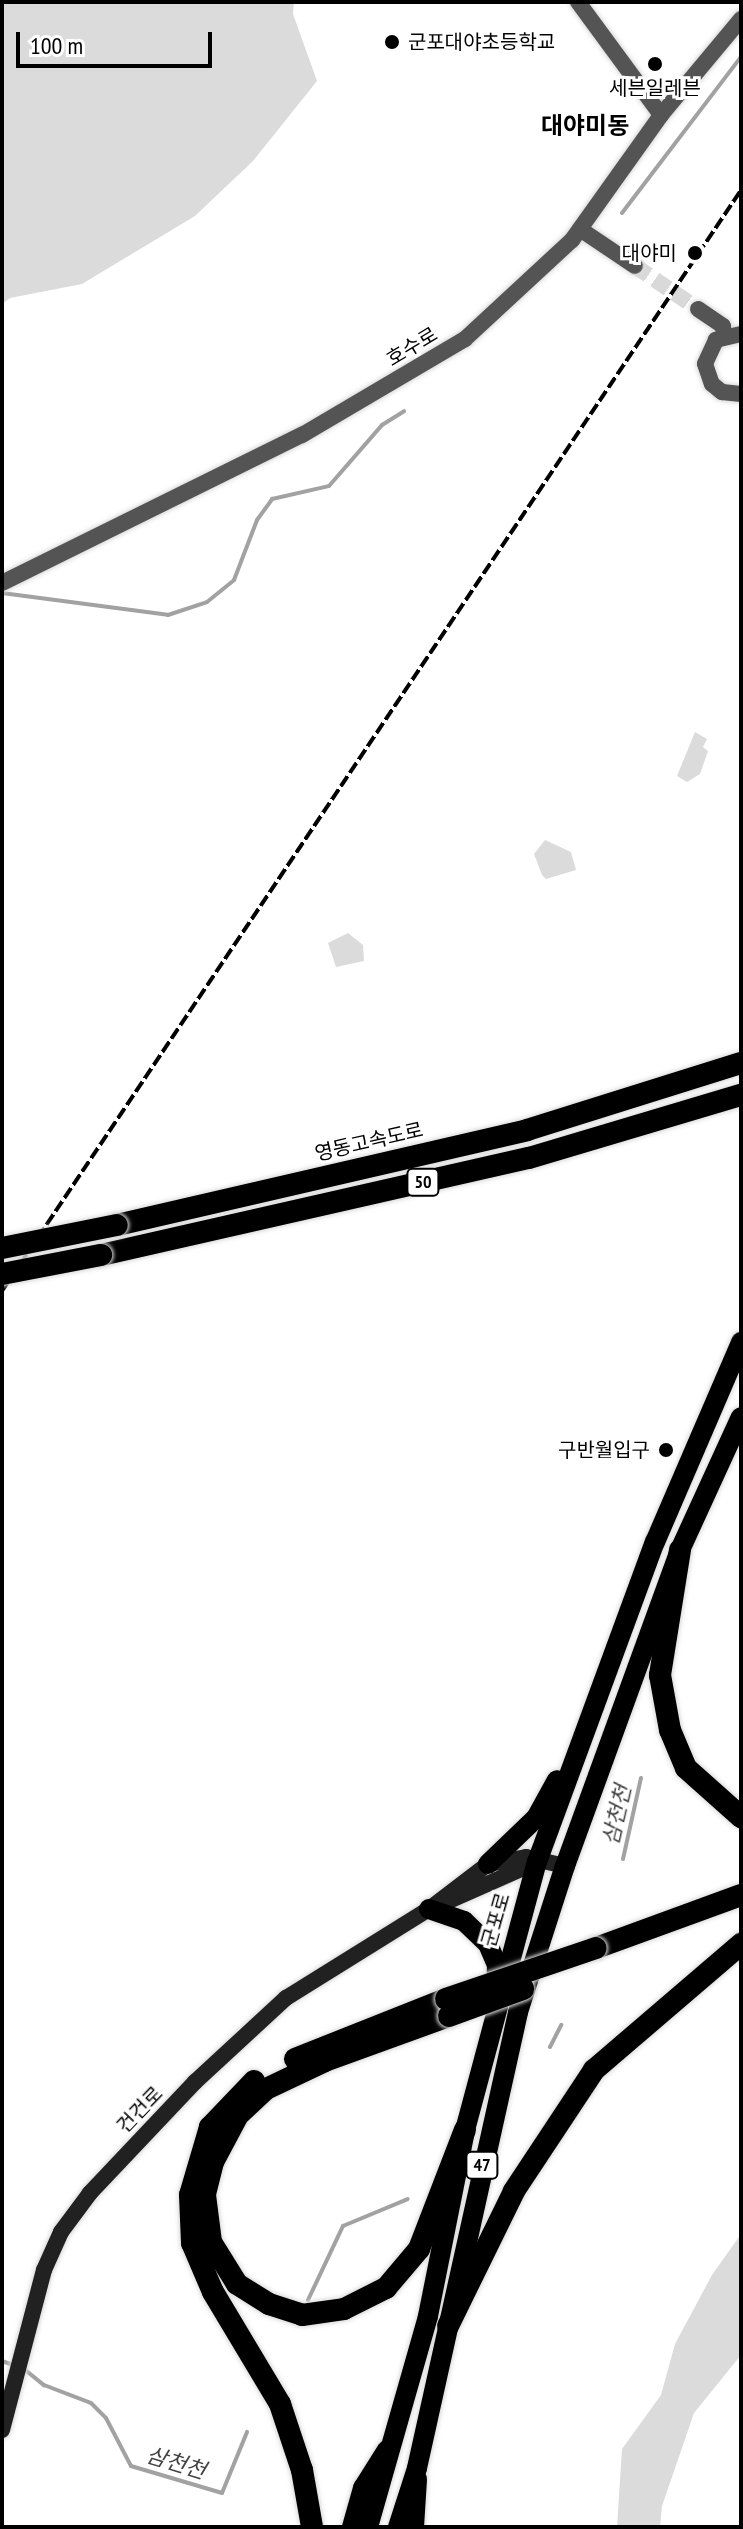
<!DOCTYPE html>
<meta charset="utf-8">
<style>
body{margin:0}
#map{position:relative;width:743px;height:2529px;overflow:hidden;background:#fff;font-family:"PT Sans Narrow","Noto Sans KR",sans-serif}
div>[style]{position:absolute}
.green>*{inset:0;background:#dbdbdb}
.stream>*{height:4px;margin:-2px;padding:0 2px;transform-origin:2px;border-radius:2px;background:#a2a2a2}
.tertiary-tunnel>*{height:16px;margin-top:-8px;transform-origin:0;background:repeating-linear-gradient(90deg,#d9d9d9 0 16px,transparent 0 24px)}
.roads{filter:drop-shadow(0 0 2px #dbdbdb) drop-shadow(0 0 2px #dbdbdb)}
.tertiary>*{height:16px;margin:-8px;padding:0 8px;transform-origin:8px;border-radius:8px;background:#545454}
.secondary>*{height:16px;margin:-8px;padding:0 8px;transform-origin:8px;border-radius:8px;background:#212121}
.primary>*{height:20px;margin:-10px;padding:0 10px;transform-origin:10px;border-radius:10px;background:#000}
.trunk>*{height:20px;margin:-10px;padding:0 10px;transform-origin:10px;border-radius:10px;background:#000}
.motorway>*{height:22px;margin:-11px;padding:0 11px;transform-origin:11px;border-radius:11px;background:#000}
.rail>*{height:4px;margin-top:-2px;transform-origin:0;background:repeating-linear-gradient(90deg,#000 0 12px,transparent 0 16px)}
.bridges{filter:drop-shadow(0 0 2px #dbdbdb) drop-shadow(0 0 2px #dbdbdb)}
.motorway-bridge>*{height:22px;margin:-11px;padding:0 11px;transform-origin:11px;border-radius:11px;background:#000}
.dots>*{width:22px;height:22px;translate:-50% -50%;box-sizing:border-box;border:4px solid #fff;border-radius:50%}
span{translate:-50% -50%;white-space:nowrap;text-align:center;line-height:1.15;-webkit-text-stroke:6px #fff;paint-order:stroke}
.shield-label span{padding:2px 6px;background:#fff;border:2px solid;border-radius:6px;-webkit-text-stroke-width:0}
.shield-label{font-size:18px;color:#000;font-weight:700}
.poi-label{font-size:20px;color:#000}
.left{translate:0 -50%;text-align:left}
.right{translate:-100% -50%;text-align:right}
.street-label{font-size:20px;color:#000}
.water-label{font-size:22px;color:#434343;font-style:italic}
.quarter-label{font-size:24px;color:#000;font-weight:700}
.frame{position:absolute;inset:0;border:4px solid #000;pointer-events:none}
.scale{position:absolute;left:16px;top:32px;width:196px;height:36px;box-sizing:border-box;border:4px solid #000;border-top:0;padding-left:10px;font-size:24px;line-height:28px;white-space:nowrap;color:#000;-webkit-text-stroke:6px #fff;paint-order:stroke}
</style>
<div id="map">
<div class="green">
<div style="clip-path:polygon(2px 2px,294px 2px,293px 14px,317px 81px,253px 161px,195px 216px,82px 284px,10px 298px,2px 304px)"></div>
<div style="clip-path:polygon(695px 732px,707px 739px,703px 747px,708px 751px,700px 774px,687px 782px,677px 776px)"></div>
<div style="clip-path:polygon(545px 840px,571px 852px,576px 870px,546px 879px,542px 875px,534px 854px)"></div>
<div style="clip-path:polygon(348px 933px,363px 945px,364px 961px,336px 967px,328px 943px)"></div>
<div style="clip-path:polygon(741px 2234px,741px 2355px,694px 2413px,662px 2506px,660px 2527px,617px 2527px,622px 2449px,661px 2395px,675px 2344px,712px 2275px)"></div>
</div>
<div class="stream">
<div style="left:622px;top:213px;width:196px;rotate:-52.7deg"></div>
<div style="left:2px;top:593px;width:167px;rotate:7.5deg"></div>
<div style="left:168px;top:615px;width:41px;rotate:-18.4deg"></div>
<div style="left:207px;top:602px;width:35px;rotate:-39deg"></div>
<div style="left:234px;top:580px;width:64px;rotate:-69deg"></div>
<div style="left:257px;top:520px;width:26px;rotate:-54deg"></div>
<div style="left:272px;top:499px;width:58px;rotate:-12.8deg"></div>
<div style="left:329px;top:486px;width:81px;rotate:-49deg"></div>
<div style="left:382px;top:425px;width:26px;rotate:-32deg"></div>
<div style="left:623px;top:1859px;width:83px;rotate:-77.5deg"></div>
<div style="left:550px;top:2047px;width:25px;rotate:-63deg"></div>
<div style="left:308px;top:2300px;width:82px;rotate:-64.7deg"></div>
<div style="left:343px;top:2226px;width:70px;rotate:-22.6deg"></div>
<div style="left:2px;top:2361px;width:15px;rotate:20deg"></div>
<div style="left:24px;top:2369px;width:26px;rotate:39deg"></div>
<div style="left:44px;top:2385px;width:50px;rotate:21deg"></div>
<div style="left:91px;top:2403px;width:21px;rotate:45deg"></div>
<div style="left:106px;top:2418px;width:54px;rotate:62.5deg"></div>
<div style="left:131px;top:2466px;width:95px;rotate:16.5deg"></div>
<div style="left:222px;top:2493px;width:66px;rotate:-67.7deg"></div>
</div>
<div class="tertiary-tunnel">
<div style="left:635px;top:266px;width:76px;rotate:34.3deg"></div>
</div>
<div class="roads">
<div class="tertiary">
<div style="left:578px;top:2px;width:140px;rotate:53.7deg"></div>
<div style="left:580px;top:229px;width:66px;rotate:33.9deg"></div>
<div style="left:698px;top:309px;width:30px;rotate:34deg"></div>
<div style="left:723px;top:326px;width:9px;rotate:84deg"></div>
<div style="left:741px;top:334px;width:26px;rotate:167deg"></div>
<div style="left:716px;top:340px;width:26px;rotate:115deg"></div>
<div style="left:705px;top:364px;width:21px;rotate:71deg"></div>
<div style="left:712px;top:384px;width:13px;rotate:39deg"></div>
<div style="left:722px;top:392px;width:19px;rotate:6deg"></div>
<div style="left:2px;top:583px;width:335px;rotate:-26.3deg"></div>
<div style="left:302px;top:435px;width:189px;rotate:-30.5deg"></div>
<div style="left:465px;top:339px;width:146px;rotate:-42.8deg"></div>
<div style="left:572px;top:240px;width:153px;rotate:-54.5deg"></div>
<div style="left:661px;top:115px;width:125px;rotate:-50.2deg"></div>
</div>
<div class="secondary">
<div style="left:433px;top:1908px;width:114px;rotate:-23.9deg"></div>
<div style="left:2px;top:2430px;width:165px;rotate:-75.3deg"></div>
<div style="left:44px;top:2270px;width:42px;rotate:-65.9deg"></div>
<div style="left:61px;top:2232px;width:49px;rotate:-53.4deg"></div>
<div style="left:90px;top:2193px;width:153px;rotate:-46.6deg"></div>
<div style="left:195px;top:2082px;width:124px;rotate:-42.7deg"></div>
<div style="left:286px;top:1998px;width:168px;rotate:-31.9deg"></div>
<div style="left:429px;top:1909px;width:74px;rotate:-37.3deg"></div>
<div style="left:488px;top:1864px;width:39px;rotate:-10deg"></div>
<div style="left:526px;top:1857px;width:40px;rotate:13deg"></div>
</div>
<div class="primary">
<div style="left:537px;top:1862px;width:341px;rotate:-69.8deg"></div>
<div style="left:655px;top:1542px;width:218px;rotate:-66.7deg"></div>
<div style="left:488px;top:1864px;width:66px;rotate:-43.8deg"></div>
<div style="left:536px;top:1818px;width:43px;rotate:-61.1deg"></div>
<div style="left:565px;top:1866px;width:336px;rotate:-70deg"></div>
<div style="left:680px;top:1550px;width:146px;rotate:-65.4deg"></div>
<div style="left:429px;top:1909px;width:37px;rotate:19deg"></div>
<div style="left:464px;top:1921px;width:33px;rotate:44deg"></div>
<div style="left:488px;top:1944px;width:23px;rotate:67deg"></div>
<div style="left:497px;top:1965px;width:31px;rotate:92deg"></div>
<div style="left:352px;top:2527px;width:41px;rotate:-74.2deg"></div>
<div style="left:363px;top:2488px;width:45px;rotate:-57.7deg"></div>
<div style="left:414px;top:2527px;width:48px;rotate:-86.4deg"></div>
</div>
<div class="trunk">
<div style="left:368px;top:2527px;width:219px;rotate:-74.1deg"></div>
<div style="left:428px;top:2316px;width:190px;rotate:-78.7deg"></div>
<div style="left:465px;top:2130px;width:278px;rotate:-75deg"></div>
<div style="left:398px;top:2527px;width:62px;rotate:-72.1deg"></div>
<div style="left:417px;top:2468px;width:467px;rotate:-77.5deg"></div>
<div style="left:518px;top:2012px;width:153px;rotate:-72.2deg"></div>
</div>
<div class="motorway">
<div style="left:117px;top:1225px;width:421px;rotate:-13deg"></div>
<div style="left:527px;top:1130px;width:224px;rotate:-17.4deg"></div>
<div style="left:101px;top:1255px;width:439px;rotate:-12.8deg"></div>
<div style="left:529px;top:1158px;width:221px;rotate:-16.6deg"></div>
<div style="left:680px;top:1550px;width:127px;rotate:99.1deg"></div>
<div style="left:660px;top:1675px;width:56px;rotate:79.7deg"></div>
<div style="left:670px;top:1730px;width:41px;rotate:67.2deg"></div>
<div style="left:686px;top:1768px;width:74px;rotate:41.7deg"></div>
<div style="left:596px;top:1948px;width:154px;rotate:-20.1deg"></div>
<div style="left:449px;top:2016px;width:132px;rotate:160.1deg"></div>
<div style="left:325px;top:2061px;width:65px;rotate:154.6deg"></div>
<div style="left:266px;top:2089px;width:38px;rotate:137deg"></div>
<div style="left:238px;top:2115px;width:53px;rotate:118deg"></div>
<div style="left:213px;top:2162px;width:34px;rotate:104deg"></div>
<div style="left:205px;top:2195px;width:47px;rotate:82.7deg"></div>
<div style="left:211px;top:2242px;width:49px;rotate:58.2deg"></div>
<div style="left:237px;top:2284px;width:38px;rotate:32deg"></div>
<div style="left:269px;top:2304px;width:35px;rotate:18deg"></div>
<div style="left:302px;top:2315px;width:42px;rotate:-8.1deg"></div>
<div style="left:344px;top:2309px;width:47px;rotate:-26.6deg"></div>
<div style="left:386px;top:2288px;width:51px;rotate:-49.8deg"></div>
<div style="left:419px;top:2249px;width:128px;rotate:-68.9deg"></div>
<div style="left:295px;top:2059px;width:162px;rotate:-21.7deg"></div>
<div style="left:254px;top:2081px;width:64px;rotate:133.7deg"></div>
<div style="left:210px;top:2127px;width:71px;rotate:106.4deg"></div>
<div style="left:190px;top:2195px;width:48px;rotate:87.6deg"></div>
<div style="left:192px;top:2243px;width:53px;rotate:66.8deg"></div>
<div style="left:213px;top:2292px;width:131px;rotate:59.1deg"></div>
<div style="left:280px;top:2404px;width:70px;rotate:71.6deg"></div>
<div style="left:302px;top:2470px;width:58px;rotate:80deg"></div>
<div style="left:448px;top:2326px;width:150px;rotate:-63.9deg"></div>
<div style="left:514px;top:2191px;width:145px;rotate:-56.5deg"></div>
<div style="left:594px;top:2070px;width:194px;rotate:-40.6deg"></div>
</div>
</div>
<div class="rail">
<div style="left:2px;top:1291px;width:1326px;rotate:-56.13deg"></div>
</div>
<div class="bridges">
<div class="motorway-bridge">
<div style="left:2px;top:1248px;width:117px;rotate:-11.3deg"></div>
<div style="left:2px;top:1274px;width:101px;rotate:-10.9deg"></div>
<div style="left:446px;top:1999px;width:158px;rotate:-18.8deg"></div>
<div style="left:449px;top:2016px;width:79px;rotate:-20deg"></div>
</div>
</div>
<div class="dots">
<div style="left:392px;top:42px;background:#000"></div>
<div style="left:655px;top:64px;background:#000"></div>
<div style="left:695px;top:253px;background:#000"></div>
<div style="left:666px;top:1450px;background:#000"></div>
</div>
<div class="shield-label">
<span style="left:423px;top:1182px">50</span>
<span style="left:482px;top:2165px">47</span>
</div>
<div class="poi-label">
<span class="left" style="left:408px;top:42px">군포대야초등학교</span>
<span style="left:655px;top:88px">세븐일레븐</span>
<span class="right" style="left:677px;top:253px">대야미</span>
<span class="right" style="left:650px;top:1450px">구반월입구</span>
</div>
<div class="street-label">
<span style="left:412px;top:347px;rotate:-31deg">호수로</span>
<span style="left:369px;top:1142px;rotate:-13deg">영동고속도로</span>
<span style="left:496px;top:1920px;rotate:-74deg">군포로</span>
<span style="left:140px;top:2110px;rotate:-46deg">건건로</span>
</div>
<div class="water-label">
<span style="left:617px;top:1815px;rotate:-77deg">삼천천</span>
<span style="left:176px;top:2463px;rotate:17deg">삼천천</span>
</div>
<div class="quarter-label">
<span style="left:585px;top:126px">대야미동</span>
</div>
<div class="frame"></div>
<div class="scale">100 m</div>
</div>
